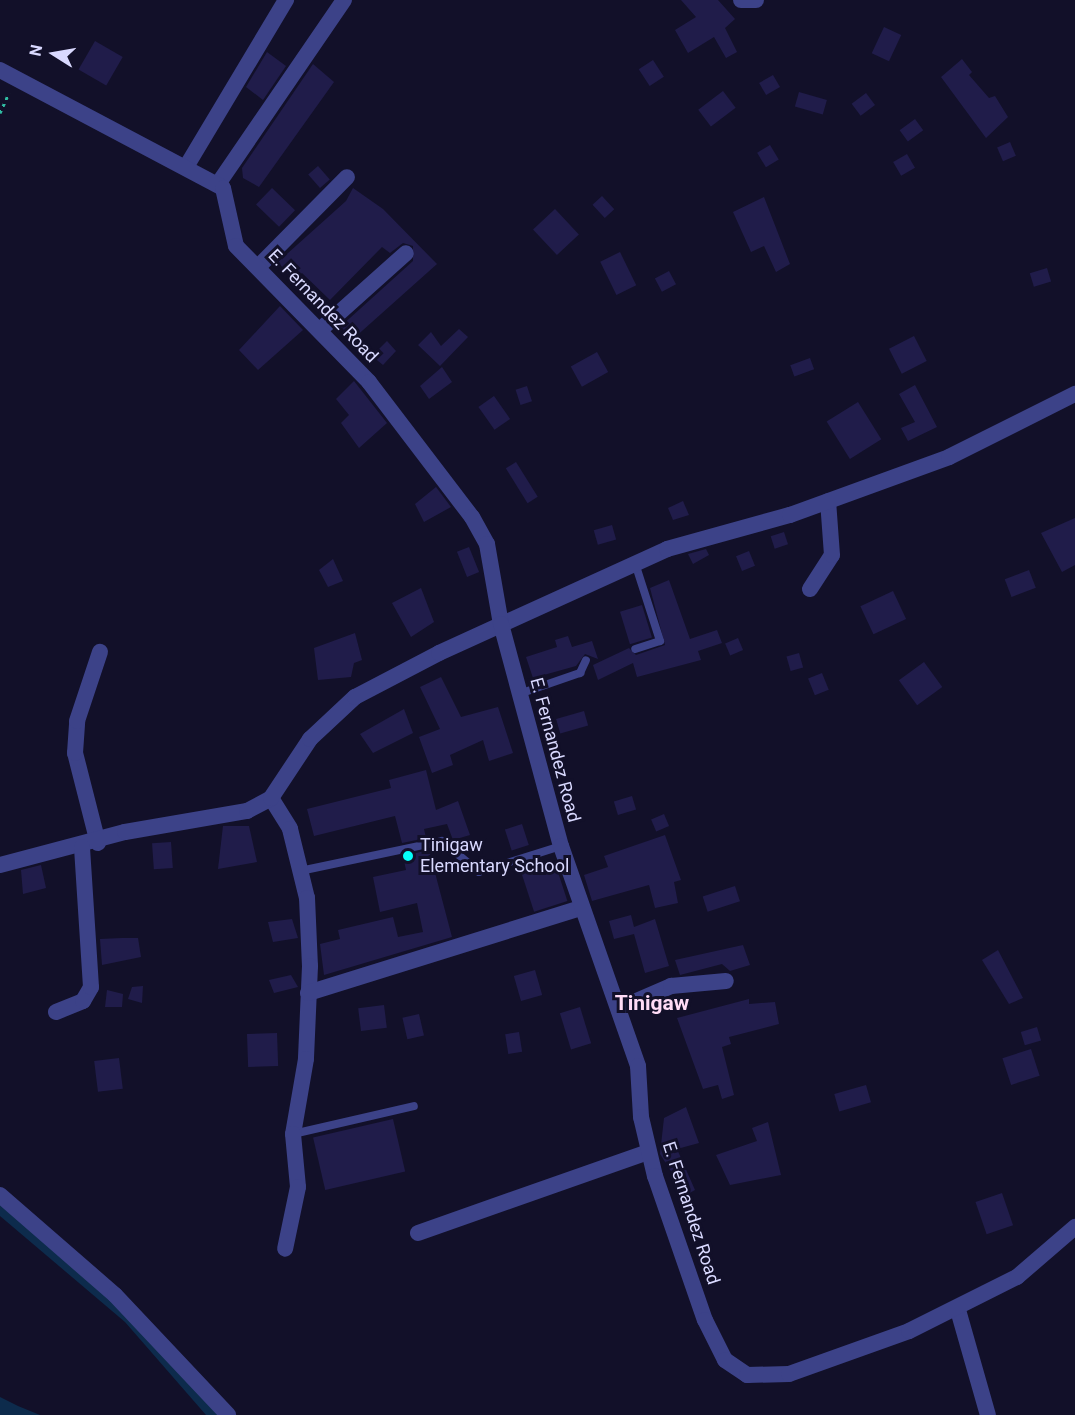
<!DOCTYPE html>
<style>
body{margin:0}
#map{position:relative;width:1075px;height:1415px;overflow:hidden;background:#121029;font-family:Roboto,sans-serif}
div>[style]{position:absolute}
.water>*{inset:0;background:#0d2b4c}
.building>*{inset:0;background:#201c4a;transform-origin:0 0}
.path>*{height:3px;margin-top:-1.5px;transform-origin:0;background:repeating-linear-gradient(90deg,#30bba2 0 3px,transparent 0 7.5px)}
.service>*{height:8px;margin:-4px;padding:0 4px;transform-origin:4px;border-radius:4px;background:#3c4288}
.minor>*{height:16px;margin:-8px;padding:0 8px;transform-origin:8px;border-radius:8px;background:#3c4288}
.tertiary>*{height:16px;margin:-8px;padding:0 8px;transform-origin:8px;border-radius:8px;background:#3c4288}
.dots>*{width:16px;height:16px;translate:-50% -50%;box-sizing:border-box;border:3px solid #121029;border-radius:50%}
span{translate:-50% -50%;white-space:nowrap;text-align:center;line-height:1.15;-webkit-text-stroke:6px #121029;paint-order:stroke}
.street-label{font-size:18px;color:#d9d9ff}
.poi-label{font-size:18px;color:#d9d9ff}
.left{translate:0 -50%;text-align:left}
.quarter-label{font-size:21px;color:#ffdbf6;font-weight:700}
.north{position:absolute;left:24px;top:24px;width:60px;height:60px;-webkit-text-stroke:4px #121029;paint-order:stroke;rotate:281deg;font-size:16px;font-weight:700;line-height:24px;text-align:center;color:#d9d9ff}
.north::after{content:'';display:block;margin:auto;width:21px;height:27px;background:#d9d9ff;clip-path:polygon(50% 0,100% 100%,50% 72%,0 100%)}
</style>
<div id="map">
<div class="water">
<div style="clip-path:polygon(0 1202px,129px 1314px,221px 1415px,206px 1415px,125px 1322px,0 1216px)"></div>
<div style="clip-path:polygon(0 1397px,18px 1406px,40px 1415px,0 1415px)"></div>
</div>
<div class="building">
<div style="clip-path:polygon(681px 0,718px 0,735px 19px,725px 28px,737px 52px,726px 58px,714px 37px,688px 53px,675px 30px,696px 17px)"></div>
<div style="left:884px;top:27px;width:19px;height:29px;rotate:25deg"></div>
<div style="left:95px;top:41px;width:32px;height:33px;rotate:30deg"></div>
<div style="clip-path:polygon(267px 52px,286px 66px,263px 100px,246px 87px)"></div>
<div style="clip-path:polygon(962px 59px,972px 72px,969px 75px,989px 98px,995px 96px,1008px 117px,986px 138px,941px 77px)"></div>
<div style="left:653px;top:60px;width:20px;height:17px;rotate:57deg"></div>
<div style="clip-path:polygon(313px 64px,334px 82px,259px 187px,243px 178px,242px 168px)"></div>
<div style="left:773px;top:75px;width:14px;height:16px;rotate:60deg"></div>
<div style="left:723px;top:91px;width:21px;height:31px;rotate:53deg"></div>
<div style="left:799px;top:92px;width:29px;height:15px;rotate:16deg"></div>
<div style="left:866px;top:93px;width:15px;height:18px;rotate:53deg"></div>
<div style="left:915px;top:119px;width:14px;height:19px;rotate:54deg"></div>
<div style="left:1010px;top:142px;width:15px;height:14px;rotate:67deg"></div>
<div style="left:770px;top:145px;width:17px;height:15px;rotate:59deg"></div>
<div style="left:907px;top:154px;width:16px;height:16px;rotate:60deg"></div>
<div style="left:318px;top:166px;width:18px;height:13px;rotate:49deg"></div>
<div style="left:272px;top:188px;width:32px;height:23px;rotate:44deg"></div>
<div style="clip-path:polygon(353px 188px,383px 209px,437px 264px,353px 339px,340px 327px,413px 261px,413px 246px,403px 243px,390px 253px,382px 247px,330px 300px,302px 273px,293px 280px,278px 262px,346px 201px)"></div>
<div style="left:602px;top:196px;width:18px;height:13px;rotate:47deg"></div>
<div style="clip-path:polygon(764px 197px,790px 264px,776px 272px,764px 246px,751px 252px,733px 212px)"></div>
<div style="left:555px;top:209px;width:35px;height:30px;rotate:47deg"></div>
<div style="left:620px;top:252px;width:37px;height:22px;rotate:64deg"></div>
<div style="left:1047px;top:268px;width:14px;height:18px;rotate:73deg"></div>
<div style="left:669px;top:271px;width:15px;height:16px;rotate:62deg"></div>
<div style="clip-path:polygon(280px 306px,303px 330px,258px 370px,239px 350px)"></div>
<div style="clip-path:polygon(459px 329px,468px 337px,440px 366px,418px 345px,431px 332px,441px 346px)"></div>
<div style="left:914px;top:336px;width:28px;height:28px;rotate:63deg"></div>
<div style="clip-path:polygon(387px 341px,396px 351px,383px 365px,372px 356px)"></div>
<div style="left:597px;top:352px;width:23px;height:30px;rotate:61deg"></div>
<div style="left:810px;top:358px;width:12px;height:21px;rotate:70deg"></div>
<div style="clip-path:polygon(442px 367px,452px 382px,429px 399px,420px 386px)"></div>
<div style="clip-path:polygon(354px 381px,387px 423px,359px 448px,341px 423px,349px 415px,336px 399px)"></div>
<div style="clip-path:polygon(915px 385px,937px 427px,908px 441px,901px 428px,915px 422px,899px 394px)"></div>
<div style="left:527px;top:386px;width:16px;height:12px;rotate:72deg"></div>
<div style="left:494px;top:396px;width:28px;height:19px;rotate:55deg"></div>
<div style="left:858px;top:402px;width:44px;height:37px;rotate:58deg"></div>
<div style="left:516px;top:462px;width:41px;height:12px;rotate:58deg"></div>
<div style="clip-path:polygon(436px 487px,451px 507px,424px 522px,415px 504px)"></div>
<div style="clip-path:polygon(683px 501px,689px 515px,673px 520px,668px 508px)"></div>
<div style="clip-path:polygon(1075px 518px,1075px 565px,1062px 572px,1041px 533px)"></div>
<div style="left:612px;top:525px;width:15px;height:19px;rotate:74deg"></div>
<div style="left:784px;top:532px;width:13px;height:14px;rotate:72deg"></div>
<div style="left:469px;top:547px;width:27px;height:13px;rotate:68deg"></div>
<div style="clip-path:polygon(706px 549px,709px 555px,693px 564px,688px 554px)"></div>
<div style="left:749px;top:551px;width:16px;height:14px;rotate:68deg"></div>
<div style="clip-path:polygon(333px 559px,343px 581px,328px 587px,319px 570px)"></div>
<div style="left:1029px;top:570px;width:19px;height:26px;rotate:69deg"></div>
<div style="clip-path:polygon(669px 580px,690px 639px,717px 630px,722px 643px,698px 651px,701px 660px,637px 677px,633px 663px,598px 680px,593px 665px,629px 648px,636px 655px,665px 645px,650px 588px)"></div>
<div style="clip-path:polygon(421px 588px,434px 622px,411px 637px,392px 603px)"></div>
<div style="left:893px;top:591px;width:31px;height:36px;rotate:65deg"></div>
<div style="left:642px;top:605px;width:34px;height:23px;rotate:73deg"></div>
<div style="clip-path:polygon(355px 633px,362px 660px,354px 663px,351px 677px,318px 680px,314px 648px)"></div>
<div style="clip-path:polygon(568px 636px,572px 647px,592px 641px,598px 659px,585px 654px,576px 666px,533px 678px,526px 657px,557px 647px,555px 640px)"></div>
<div style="left:738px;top:638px;width:13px;height:14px;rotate:67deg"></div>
<div style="left:799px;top:653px;width:15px;height:13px;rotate:74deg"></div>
<div style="left:924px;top:662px;width:31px;height:31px;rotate:54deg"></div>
<div style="left:822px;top:673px;width:18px;height:15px;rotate:68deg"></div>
<div style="clip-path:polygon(441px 677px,461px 717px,498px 707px,513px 753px,489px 761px,483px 740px,450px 755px,453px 765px,432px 773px,419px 737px,440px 729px,420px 687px)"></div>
<div style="clip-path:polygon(404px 709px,413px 733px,373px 753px,360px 734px)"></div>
<div style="left:584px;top:711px;width:15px;height:29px;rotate:74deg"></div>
<div style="clip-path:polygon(426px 770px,436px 810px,458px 801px,470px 835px,453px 840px,447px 824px,424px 829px,426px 838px,402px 843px,395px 816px,314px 836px,307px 809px,391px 788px,389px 780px)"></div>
<div style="left:632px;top:796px;width:14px;height:19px;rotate:73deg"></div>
<div style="left:664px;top:814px;width:13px;height:14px;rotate:67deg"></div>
<div style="left:522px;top:824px;width:22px;height:18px;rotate:72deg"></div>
<div style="clip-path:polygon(223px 826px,249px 826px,257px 862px,218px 869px)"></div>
<div style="clip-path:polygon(665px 835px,681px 880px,674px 882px,678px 903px,655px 908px,649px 885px,592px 901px,584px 875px,608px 867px,604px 856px)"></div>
<div style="left:171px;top:842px;width:26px;height:19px;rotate:86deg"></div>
<div style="clip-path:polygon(429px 850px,452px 937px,324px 975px,320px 944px,340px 939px,338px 930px,393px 917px,398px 937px,423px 932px,417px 903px,380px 912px,373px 877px,406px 870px,403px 856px)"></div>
<div style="left:555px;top:863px;width:40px;height:35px;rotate:72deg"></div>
<div style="clip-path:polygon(41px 865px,46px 888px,23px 894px,21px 870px)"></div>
<div style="left:735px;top:886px;width:16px;height:34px;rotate:72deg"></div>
<div style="clip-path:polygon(631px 915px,634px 927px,655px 919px,669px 966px,645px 973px,634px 934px,614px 939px,609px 921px)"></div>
<div style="clip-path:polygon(292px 919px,298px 938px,273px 942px,268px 922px)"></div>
<div style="clip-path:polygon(122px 938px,138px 938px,141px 957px,102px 965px,100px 939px)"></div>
<div style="clip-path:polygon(743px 945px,750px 965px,730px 971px,722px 964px,680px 975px,675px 960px)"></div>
<div style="clip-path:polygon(998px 950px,1023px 998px,1009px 1004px,982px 960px)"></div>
<div style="left:535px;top:970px;width:26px;height:22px;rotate:74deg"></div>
<div style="clip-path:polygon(291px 975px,298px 987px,274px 993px,269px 980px)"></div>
<div style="clip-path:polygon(143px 986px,142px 1003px,128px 999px,132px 987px)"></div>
<div style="clip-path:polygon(107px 990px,123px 994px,122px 1007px,105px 1007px)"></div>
<div style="clip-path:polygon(749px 999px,749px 1004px,775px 1002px,779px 1024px,729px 1037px,731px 1044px,722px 1047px,734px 1095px,722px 1099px,718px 1085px,703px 1089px,677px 1018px)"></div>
<div style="left:384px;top:1005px;width:23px;height:26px;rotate:83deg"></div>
<div style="left:580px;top:1007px;width:38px;height:21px;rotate:73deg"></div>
<div style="left:419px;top:1014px;width:22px;height:17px;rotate:77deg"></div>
<div style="left:1037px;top:1027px;width:14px;height:17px;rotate:73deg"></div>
<div style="left:519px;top:1032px;width:20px;height:14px;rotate:81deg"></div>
<div style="left:277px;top:1033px;width:33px;height:30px;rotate:88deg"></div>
<div style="left:1031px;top:1049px;width:28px;height:30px;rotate:72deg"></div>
<div style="left:119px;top:1058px;width:31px;height:25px;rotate:83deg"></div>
<div style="left:866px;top:1085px;width:18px;height:33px;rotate:74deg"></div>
<div style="clip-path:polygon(686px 1107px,699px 1143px,677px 1149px,695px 1190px,686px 1195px,660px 1154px,664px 1118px)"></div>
<div style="left:393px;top:1119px;width:54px;height:82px;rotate:77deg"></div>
<div style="clip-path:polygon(768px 1122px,781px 1175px,730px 1185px,716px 1155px,757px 1141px,752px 1128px)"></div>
<div style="left:1002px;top:1193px;width:34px;height:28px;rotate:71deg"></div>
</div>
<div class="path">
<div style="left:0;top:113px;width:22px;rotate:-66deg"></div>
</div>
<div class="service">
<div style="left:635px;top:563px;width:82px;rotate:72.2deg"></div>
<div style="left:660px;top:641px;width:26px;rotate:162deg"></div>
<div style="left:519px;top:694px;width:65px;rotate:-19deg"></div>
<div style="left:580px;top:673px;width:14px;rotate:-65deg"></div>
<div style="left:300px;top:871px;width:145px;rotate:-11.9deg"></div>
<div style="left:442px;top:841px;width:48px;rotate:40deg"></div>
<div style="left:479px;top:872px;width:86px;rotate:-17.6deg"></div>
<div style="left:293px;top:1134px;width:124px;rotate:-13deg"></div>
</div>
<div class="minor">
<div style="left:741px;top:0;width:15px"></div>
<div style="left:186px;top:167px;width:195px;rotate:-59.1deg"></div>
<div style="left:218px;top:184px;width:223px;rotate:-55.6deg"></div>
<div style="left:259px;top:266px;width:125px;rotate:-45.3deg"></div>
<div style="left:320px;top:330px;width:115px;rotate:-41.8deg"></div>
<div style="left:810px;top:589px;width:40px;rotate:-57.1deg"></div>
<div style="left:832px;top:555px;width:54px;rotate:-94.2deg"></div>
<div style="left:271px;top:798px;width:36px;rotate:58deg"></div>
<div style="left:290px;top:829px;width:71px;rotate:76.2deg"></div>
<div style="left:307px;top:898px;width:68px;rotate:87.5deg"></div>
<div style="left:310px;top:966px;width:93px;rotate:92.5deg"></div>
<div style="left:306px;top:1059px;width:76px;rotate:99.8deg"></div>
<div style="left:293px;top:1134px;width:53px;rotate:84.6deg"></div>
<div style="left:298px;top:1187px;width:63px;rotate:101.8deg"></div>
<div style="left:98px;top:843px;width:93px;rotate:-104.3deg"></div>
<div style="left:75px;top:753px;width:32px;rotate:-86deg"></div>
<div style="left:77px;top:721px;width:73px;rotate:-71.6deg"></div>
<div style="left:0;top:865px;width:129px;rotate:-14.8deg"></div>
<div style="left:125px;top:832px;width:124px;rotate:-9.8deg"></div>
<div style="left:247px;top:811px;width:27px;rotate:-28deg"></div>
<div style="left:271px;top:798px;width:71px;rotate:-56.5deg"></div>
<div style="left:310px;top:739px;width:62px;rotate:-43deg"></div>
<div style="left:355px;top:697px;width:95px;rotate:-27.6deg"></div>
<div style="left:439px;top:653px;width:251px;rotate:-24.5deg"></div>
<div style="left:667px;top:549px;width:128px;rotate:-15.5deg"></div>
<div style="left:790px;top:515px;width:169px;rotate:-20deg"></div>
<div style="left:949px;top:457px;width:141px;rotate:-26.6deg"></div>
<div style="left:308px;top:993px;width:286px;rotate:-17.3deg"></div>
<div style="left:620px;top:1008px;width:56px;rotate:-23.3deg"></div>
<div style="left:671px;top:986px;width:55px;rotate:-5.2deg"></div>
<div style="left:56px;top:1012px;width:29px;rotate:-22deg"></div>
<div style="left:83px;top:1001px;width:16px;rotate:-60deg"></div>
<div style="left:91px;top:987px;width:140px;rotate:-93.7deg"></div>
<div style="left:0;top:1195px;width:152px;rotate:41deg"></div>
<div style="left:115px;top:1295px;width:165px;rotate:46.7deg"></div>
<div style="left:418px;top:1233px;width:244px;rotate:-19.4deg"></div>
<div style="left:958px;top:1310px;width:109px;rotate:74.1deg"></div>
</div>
<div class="tertiary">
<div style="left:0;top:70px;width:252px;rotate:27.9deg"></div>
<div style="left:223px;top:188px;width:59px;rotate:77.4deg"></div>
<div style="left:236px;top:246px;width:190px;rotate:45.6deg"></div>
<div style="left:369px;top:382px;width:170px;rotate:52.7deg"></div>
<div style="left:472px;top:517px;width:31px;rotate:61deg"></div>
<div style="left:487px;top:544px;width:81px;rotate:80.1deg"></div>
<div style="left:501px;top:624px;width:230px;rotate:74.9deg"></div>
<div style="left:561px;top:846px;width:233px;rotate:70.7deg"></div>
<div style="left:638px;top:1066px;width:51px;rotate:86.6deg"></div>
<div style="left:641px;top:1117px;width:61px;rotate:76.7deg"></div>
<div style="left:655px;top:1176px;width:152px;rotate:70.9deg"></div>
<div style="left:705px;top:1320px;width:45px;rotate:63.4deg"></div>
<div style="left:725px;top:1360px;width:27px;rotate:34deg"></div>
<div style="left:747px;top:1375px;width:42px;rotate:-1.4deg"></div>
<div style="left:789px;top:1374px;width:127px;rotate:-19.7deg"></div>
<div style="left:909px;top:1331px;width:121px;rotate:-26.6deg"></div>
<div style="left:1017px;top:1277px;width:77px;rotate:-40.8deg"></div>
</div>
<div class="dots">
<div style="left:408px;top:856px;background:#05fef9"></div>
</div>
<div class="street-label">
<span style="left:323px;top:306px;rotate:46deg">E. Fernandez Road</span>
<span style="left:555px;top:750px;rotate:75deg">E. Fernandez Road</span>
<span style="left:691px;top:1213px;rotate:72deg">E. Fernandez Road</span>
</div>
<div class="poi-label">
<span class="left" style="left:420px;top:856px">Tinigaw<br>Elementary School</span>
</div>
<div class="quarter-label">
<span style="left:652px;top:1003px">Tinigaw</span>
</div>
<div class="north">N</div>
</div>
